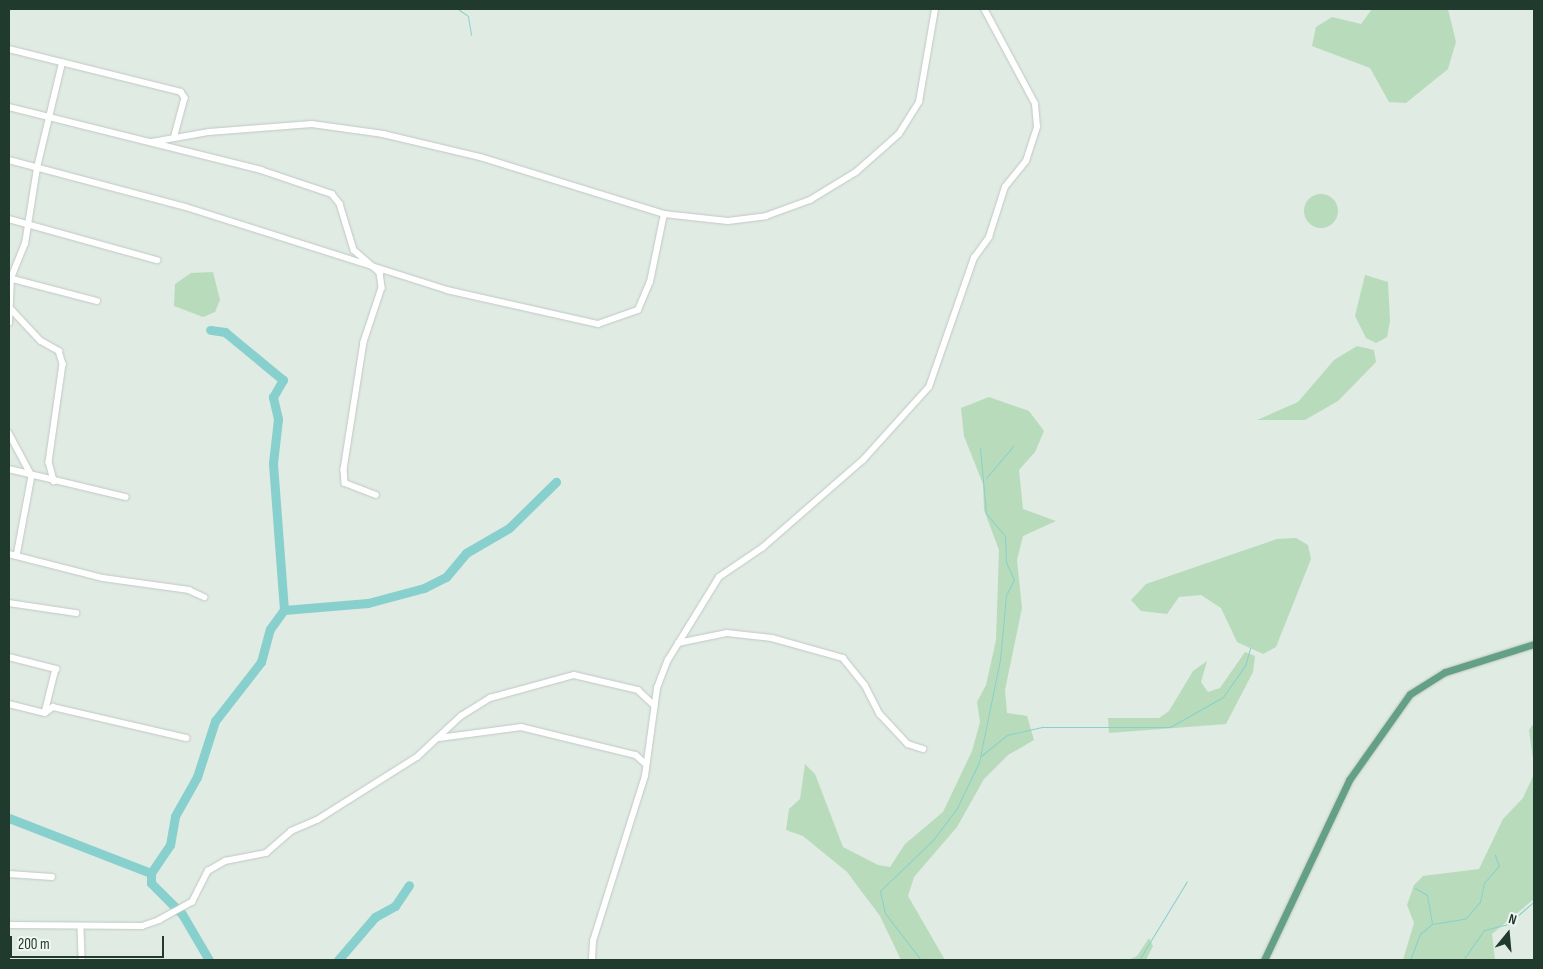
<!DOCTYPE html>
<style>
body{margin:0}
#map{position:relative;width:1543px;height:969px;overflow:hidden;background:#dfebe3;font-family:"Sofia Sans Condensed",sans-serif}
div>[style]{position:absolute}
.green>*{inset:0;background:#b8dcbb}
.round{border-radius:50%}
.stream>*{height:1px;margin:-0.5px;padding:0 0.5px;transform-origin:0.5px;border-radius:0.5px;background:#87d0cd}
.river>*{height:9px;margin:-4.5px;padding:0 4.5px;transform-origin:4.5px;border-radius:4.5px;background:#87d0cd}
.roads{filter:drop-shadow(0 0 1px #c1c8c4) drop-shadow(0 0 1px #c1c8c4)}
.minor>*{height:5.5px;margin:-2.75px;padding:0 2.75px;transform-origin:2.75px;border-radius:2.75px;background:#fff}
.major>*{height:7px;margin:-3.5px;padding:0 3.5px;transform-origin:3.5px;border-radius:3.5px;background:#64a085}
span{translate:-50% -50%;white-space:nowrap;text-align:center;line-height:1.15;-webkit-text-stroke:4px #f0f7f2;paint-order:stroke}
.frame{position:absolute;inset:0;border:10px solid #203b2e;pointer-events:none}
.north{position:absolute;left:1483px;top:909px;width:50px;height:50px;-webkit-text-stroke:4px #f0f7f2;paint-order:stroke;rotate:17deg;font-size:14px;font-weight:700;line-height:20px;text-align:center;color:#203b2e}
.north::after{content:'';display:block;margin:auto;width:18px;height:22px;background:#203b2e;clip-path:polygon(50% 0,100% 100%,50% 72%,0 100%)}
.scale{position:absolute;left:10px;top:936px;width:154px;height:22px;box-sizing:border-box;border:2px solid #203b2e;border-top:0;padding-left:6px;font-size:15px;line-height:18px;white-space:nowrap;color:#203b2e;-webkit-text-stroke:4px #f0f7f2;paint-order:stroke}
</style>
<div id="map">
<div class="green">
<div style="clip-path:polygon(1372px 9px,1448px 9px,1456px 42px,1448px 69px,1406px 103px,1389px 102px,1370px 68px,1312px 46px,1316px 27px,1332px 17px,1361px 24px)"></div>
<div class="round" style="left:1304px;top:194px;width:34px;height:34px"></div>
<div style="clip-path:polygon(213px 272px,220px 300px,215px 312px,203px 317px,174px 306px,175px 284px,191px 273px)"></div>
<div style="clip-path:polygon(1365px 275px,1388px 282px,1390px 321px,1387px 337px,1376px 343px,1366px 338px,1355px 316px)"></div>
<div style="clip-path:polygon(1357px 346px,1374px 350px,1376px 362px,1338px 401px,1305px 420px,1257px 420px,1298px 402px,1334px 360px)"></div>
<div style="clip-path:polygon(989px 397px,1029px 411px,1044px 431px,1035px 452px,1019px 470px,1023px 509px,1056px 521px,1023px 536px,1017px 560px,1022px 608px,1005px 690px,1007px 713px,1027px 716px,1034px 740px,1008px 755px,984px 779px,957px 827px,914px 877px,908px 896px,945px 960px,901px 960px,880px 916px,847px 872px,803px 836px,786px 830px,789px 809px,800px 799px,805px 764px,815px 774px,843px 847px,878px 865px,890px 867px,905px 844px,943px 812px,972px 751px,980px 722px,977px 702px,986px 685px,996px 640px,999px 550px,984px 510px,983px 484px,964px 436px,961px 408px)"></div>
<div style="clip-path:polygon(1296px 538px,1308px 545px,1311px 559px,1276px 647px,1263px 654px,1237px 642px,1221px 608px,1201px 595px,1179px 597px,1167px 614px,1141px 611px,1131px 600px,1146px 584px,1277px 539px)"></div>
<div style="clip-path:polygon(1245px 652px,1255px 656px,1253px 672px,1226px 724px,1109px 733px,1108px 718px,1159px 718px,1169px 711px,1193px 671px,1207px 661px,1201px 682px,1208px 692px,1220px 688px)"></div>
<div style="clip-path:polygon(1534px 723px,1534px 766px,1529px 730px)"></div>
<div style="clip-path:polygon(1534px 774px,1534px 899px,1492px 934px,1495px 960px,1403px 960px,1414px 923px,1407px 905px,1414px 885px,1423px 876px,1479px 869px,1503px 819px,1523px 798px)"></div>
<div style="clip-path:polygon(1149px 938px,1153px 946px,1146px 960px,1128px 960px,1137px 956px)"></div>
</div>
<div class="stream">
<div style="left:458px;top:9px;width:12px;rotate:35deg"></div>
<div style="left:468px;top:16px;width:19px;rotate:81deg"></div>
<div style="left:986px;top:478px;width:43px;rotate:-49.7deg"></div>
<div style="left:981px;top:756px;width:33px;rotate:-39deg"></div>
<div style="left:1007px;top:735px;width:37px;rotate:-13deg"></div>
<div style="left:1043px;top:727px;width:127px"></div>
<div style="left:1170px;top:727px;width:61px;rotate:-29.5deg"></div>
<div style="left:1223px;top:697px;width:38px;rotate:-55deg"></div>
<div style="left:1245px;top:666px;width:19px;rotate:-74deg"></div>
<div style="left:1415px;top:888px;width:14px;rotate:30deg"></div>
<div style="left:1427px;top:895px;width:28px;rotate:80deg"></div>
<div style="left:921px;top:960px;width:59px;rotate:-127.5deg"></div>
<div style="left:885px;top:913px;width:23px;rotate:-103deg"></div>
<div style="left:880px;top:891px;width:74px;rotate:-43.9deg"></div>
<div style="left:933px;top:840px;width:40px;rotate:-53deg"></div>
<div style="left:957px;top:808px;width:51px;rotate:-64.4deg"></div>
<div style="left:979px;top:762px;width:104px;rotate:-78.4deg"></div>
<div style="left:1000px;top:660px;width:65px;rotate:-84.7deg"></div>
<div style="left:1006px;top:595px;width:17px;rotate:-62deg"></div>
<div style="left:1014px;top:580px;width:20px;rotate:-114deg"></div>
<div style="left:1006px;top:562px;width:26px;rotate:-92deg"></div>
<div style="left:1005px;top:536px;width:30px;rotate:-130deg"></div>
<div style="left:986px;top:513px;width:65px;rotate:-95.3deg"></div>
<div style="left:1139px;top:960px;width:92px;rotate:-58.7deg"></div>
<div style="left:1410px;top:960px;width:28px;rotate:-69deg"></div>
<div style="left:1420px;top:934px;width:16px;rotate:-40deg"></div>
<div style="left:1432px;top:924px;width:33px;rotate:-9deg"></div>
<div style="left:1465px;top:919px;width:23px;rotate:-49deg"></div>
<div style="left:1480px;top:902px;width:19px;rotate:-78deg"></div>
<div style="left:1484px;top:883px;width:23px;rotate:-49deg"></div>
<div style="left:1499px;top:866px;width:12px;rotate:-110deg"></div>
<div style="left:1463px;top:960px;width:37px;rotate:-55deg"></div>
<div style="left:1484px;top:930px;width:25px;rotate:-14deg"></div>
<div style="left:1508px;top:924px;width:35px;rotate:-41deg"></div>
</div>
<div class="river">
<div style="left:284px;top:610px;width:84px;rotate:-4.8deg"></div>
<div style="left:368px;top:603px;width:58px;rotate:-15deg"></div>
<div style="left:424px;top:588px;width:25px;rotate:-27deg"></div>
<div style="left:446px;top:577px;width:31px;rotate:-50deg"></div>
<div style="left:466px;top:553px;width:50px;rotate:-30.2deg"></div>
<div style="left:509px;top:528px;width:66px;rotate:-44.4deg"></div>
<div style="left:9px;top:818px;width:152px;rotate:21.2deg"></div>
<div style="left:209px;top:960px;width:53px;rotate:-120.4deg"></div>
<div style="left:182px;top:914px;width:44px;rotate:-135deg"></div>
<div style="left:151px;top:883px;width:10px;rotate:-90deg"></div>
<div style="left:151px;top:873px;width:34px;rotate:-56deg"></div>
<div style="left:170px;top:845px;width:29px;rotate:-80deg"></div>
<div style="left:175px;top:816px;width:45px;rotate:-60.6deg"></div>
<div style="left:197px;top:777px;width:59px;rotate:-72.2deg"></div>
<div style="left:215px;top:721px;width:75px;rotate:-52.1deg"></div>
<div style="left:261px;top:662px;width:34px;rotate:-75deg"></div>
<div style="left:270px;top:629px;width:24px;rotate:-54deg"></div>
<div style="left:284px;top:610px;width:147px;rotate:-94.3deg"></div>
<div style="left:273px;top:463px;width:44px;rotate:-83.5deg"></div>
<div style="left:278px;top:419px;width:23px;rotate:-103deg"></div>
<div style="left:273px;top:397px;width:20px;rotate:-60deg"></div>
<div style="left:283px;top:380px;width:75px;rotate:-140.4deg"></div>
<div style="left:225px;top:332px;width:15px;rotate:-172deg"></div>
<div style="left:338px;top:960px;width:57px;rotate:-49.3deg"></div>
<div style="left:375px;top:917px;width:23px;rotate:-29deg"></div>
<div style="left:395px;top:906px;width:25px;rotate:-56deg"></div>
</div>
<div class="roads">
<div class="minor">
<div style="left:9px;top:49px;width:177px;rotate:14deg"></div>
<div style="left:181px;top:92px;width:7px;rotate:56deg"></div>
<div style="left:185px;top:98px;width:39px;rotate:105deg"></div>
<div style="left:9px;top:107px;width:260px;rotate:14deg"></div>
<div style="left:261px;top:170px;width:75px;rotate:18.7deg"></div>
<div style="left:332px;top:194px;width:13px;rotate:51deg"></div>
<div style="left:340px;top:204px;width:48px;rotate:73.1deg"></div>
<div style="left:354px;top:250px;width:35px;rotate:41deg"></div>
<div style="left:380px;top:273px;width:15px;rotate:82deg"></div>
<div style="left:382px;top:288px;width:57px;rotate:108.4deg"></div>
<div style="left:364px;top:342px;width:129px;rotate:98.9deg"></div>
<div style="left:344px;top:469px;width:14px;rotate:86deg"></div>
<div style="left:345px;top:483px;width:33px;rotate:21deg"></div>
<div style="left:152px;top:142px;width:58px;rotate:-10deg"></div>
<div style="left:209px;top:132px;width:103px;rotate:-4.4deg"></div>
<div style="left:312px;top:124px;width:72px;rotate:8deg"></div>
<div style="left:383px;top:134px;width:100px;rotate:13.3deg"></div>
<div style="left:480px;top:157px;width:193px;rotate:17.2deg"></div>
<div style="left:664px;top:214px;width:64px;rotate:6.2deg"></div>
<div style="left:728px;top:221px;width:38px;rotate:-7deg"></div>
<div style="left:766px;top:216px;width:47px;rotate:-20deg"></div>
<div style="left:810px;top:200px;width:54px;rotate:-31.3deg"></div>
<div style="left:856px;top:172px;width:57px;rotate:-41.5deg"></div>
<div style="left:899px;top:134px;width:38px;rotate:-58deg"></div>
<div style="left:919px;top:102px;width:94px;rotate:-80.2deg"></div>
<div style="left:9px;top:160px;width:183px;rotate:14.9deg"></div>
<div style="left:186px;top:207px;width:274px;rotate:17.6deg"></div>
<div style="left:447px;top:290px;width:155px;rotate:12.7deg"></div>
<div style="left:598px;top:324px;width:42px;rotate:-19.3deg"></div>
<div style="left:638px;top:310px;width:30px;rotate:-67deg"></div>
<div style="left:650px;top:282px;width:69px;rotate:-78.4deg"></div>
<div style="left:9px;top:219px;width:154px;rotate:15.5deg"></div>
<div style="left:9px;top:278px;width:91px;rotate:14.6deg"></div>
<div style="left:12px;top:310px;width:42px;rotate:46.9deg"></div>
<div style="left:41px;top:341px;width:21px;rotate:29deg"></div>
<div style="left:59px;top:351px;width:14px;rotate:73deg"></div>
<div style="left:63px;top:364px;width:99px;rotate:98.1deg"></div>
<div style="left:49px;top:462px;width:20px;rotate:75deg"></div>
<div style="left:9px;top:323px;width:45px;rotate:-87.5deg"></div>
<div style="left:11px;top:278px;width:37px;rotate:-68deg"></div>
<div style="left:25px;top:244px;width:77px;rotate:-81deg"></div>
<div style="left:37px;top:168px;width:108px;rotate:-76.6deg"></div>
<div style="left:9px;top:433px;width:49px;rotate:61.9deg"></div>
<div style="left:32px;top:476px;width:81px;rotate:100.6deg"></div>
<div style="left:9px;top:469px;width:120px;rotate:13.5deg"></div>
<div style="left:9px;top:554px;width:97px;rotate:14.3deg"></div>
<div style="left:103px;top:578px;width:87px;rotate:7.9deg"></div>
<div style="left:189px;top:590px;width:17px;rotate:25deg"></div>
<div style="left:9px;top:603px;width:68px;rotate:8.5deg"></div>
<div style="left:678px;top:643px;width:50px;rotate:-11.5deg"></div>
<div style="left:727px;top:633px;width:45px;rotate:6.3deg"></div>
<div style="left:772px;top:638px;width:74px;rotate:15.7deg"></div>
<div style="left:843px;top:658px;width:35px;rotate:51deg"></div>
<div style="left:865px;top:685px;width:33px;rotate:63deg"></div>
<div style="left:880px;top:714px;width:41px;rotate:47deg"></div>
<div style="left:908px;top:744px;width:16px;rotate:18deg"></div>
<div style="left:9px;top:657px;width:49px;rotate:14.3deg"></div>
<div style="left:56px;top:669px;width:45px;rotate:104deg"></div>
<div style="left:9px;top:704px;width:37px;rotate:14deg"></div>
<div style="left:45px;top:713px;width:10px;rotate:-37deg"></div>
<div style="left:53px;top:707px;width:137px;rotate:13.1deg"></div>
<div style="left:439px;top:738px;width:83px;rotate:-7.6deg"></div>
<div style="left:521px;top:727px;width:118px;rotate:13.7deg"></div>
<div style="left:636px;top:755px;width:13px;rotate:42deg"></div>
<div style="left:9px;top:874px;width:43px;rotate:4deg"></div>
<div style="left:9px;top:925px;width:133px;rotate:0.4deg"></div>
<div style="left:142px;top:926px;width:18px;rotate:-19deg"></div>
<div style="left:159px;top:920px;width:38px;rotate:-29deg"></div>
<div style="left:192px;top:902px;width:35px;rotate:-63deg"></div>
<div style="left:208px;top:871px;width:20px;rotate:-30deg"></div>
<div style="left:225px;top:861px;width:42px;rotate:-11deg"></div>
<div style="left:266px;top:853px;width:33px;rotate:-41deg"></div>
<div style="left:291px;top:831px;width:28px;rotate:-23deg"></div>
<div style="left:317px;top:820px;width:118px;rotate:-32.2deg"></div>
<div style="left:417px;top:757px;width:60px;rotate:-43deg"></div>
<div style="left:461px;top:716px;width:34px;rotate:-32deg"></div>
<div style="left:490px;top:698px;width:87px;rotate:-15.3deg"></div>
<div style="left:574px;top:675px;width:66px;rotate:13.2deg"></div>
<div style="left:638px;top:690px;width:23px;rotate:43deg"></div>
<div style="left:81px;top:928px;width:32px;rotate:88deg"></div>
<div style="left:592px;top:960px;width:19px;rotate:-87deg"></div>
<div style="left:593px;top:941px;width:173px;rotate:-72.5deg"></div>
<div style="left:645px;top:776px;width:89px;rotate:-82.2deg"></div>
<div style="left:657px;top:688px;width:30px;rotate:-69deg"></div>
<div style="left:668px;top:660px;width:97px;rotate:-58.4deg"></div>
<div style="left:719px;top:577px;width:52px;rotate:-34deg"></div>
<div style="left:762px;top:548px;width:134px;rotate:-41.1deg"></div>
<div style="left:863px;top:460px;width:98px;rotate:-47.9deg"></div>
<div style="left:929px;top:387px;width:137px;rotate:-70.8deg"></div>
<div style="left:974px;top:258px;width:26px;rotate:-54deg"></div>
<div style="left:989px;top:237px;width:52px;rotate:-72.3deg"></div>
<div style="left:1005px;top:187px;width:33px;rotate:-51deg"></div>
<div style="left:1026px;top:161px;width:36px;rotate:-72deg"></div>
<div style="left:1037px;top:127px;width:23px;rotate:-95deg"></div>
<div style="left:1035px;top:104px;width:108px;rotate:-118.2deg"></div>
</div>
<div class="major">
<div style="left:1264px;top:960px;width:199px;rotate:-64.7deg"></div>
<div style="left:1349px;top:780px;width:105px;rotate:-54.7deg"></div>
<div style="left:1410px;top:694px;width:41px;rotate:-32.2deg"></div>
<div style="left:1445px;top:672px;width:93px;rotate:-17.5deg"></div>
</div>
</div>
<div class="frame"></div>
<div class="north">N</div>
<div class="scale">200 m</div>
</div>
